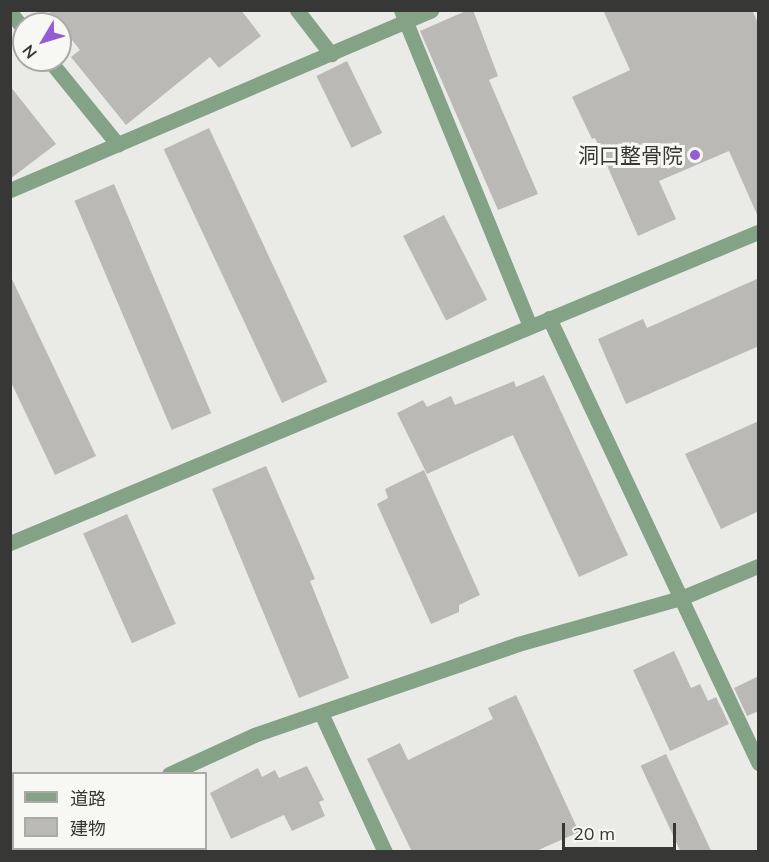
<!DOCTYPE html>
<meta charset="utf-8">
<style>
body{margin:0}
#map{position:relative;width:769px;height:862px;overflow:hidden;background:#eaebe6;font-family:Mulish,"Noto Sans JP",sans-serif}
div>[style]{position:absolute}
.building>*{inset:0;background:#bbb9b5;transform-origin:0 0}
.minor>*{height:15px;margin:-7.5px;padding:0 7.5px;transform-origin:7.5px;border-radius:7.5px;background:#83a286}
.dots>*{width:16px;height:16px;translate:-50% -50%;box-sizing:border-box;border:3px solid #f7f8f3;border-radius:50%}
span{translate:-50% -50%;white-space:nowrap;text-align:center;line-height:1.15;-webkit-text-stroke:6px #f7f8f3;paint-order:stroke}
.poi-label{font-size:21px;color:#373736}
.right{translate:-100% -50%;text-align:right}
.frame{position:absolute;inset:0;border:12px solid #373736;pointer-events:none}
.legend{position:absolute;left:12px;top:772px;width:195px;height:78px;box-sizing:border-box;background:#f7f8f3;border:2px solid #aaaba7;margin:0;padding:8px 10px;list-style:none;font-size:18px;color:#373736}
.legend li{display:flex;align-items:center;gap:12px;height:30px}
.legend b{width:30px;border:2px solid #aaaba7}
.north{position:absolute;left:12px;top:12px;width:60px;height:60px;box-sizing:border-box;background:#f7f8f3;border:2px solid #aaaba7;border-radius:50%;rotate:232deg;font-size:16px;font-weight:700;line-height:24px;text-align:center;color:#373736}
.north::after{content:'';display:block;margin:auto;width:21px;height:27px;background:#955cd4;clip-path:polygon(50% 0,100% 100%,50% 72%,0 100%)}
.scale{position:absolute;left:562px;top:823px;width:114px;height:27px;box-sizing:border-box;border:3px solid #373736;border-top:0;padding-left:8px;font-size:18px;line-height:21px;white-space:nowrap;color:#373736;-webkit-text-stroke:4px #f7f8f3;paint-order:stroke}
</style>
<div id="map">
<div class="building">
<div style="clip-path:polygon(48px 10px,241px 10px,261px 36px,219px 68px,210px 57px,126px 125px,71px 57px,80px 50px)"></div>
<div style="clip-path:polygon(468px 10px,473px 10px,498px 76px,489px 80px,538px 194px,498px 210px,420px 31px)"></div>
<div style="clip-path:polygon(603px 10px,752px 10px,759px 25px,759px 219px,729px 151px,659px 181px,676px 219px,638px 236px,595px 138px,592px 139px,572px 97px,630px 70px)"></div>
<div style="left:347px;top:61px;width:80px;height:34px;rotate:64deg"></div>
<div style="clip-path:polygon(10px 86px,56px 144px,10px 179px)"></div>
<div style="left:209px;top:128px;width:280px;height:50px;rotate:65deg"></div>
<div style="left:114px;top:184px;width:249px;height:43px;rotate:67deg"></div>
<div style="left:444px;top:215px;width:95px;height:46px;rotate:63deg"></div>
<div style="clip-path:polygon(10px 275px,96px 456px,55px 475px,10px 380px)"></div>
<div style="clip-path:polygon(759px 278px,759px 346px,626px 404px,598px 339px,643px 319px,647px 328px)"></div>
<div style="clip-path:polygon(544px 375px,628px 555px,579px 577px,513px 435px,427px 474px,397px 413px,423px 400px,427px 407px,451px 396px,455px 405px,514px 381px,516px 387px)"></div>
<div style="clip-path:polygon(759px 421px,759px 511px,721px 529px,685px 454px)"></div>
<div style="clip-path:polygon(266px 466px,315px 579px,310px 581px,349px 678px,299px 698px,212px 489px)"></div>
<div style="clip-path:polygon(424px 470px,480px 595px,459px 605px,459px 612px,431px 624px,377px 504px,388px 498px,385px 489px)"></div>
<div style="left:127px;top:514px;width:120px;height:48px;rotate:66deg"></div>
<div style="clip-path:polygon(674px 651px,691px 688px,700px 684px,708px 701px,716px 697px,729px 724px,670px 751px,633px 670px)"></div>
<div style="clip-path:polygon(759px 676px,759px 711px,747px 716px,734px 688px)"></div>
<div style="clip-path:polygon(516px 695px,579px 832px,534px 852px,412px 852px,367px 759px,400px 743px,408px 760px,493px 719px,488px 708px)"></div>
<div style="left:666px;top:754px;width:108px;height:28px;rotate:65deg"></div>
<div style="clip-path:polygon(307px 766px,324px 800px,319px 802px,325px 816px,292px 831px,284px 815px,231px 839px,210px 793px,258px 768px,262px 777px,275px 770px,279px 778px)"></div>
</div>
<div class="minor">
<div style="left:297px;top:10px;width:56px;rotate:52.3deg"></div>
<div style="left:401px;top:10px;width:341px;rotate:67.8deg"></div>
<div style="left:10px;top:12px;width:22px;rotate:51deg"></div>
<div style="left:49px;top:60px;width:109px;rotate:50.9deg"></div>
<div style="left:10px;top:190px;width:458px;rotate:-23.1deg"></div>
<div style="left:549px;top:318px;width:492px;rotate:64.8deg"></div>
<div style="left:10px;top:543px;width:810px;rotate:-22.58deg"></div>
<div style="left:321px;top:713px;width:153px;rotate:65.3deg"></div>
<div style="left:169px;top:774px;width:94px;rotate:-24.6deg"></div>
<div style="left:254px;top:735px;width:279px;rotate:-19deg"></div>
<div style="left:518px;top:644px;width:169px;rotate:-15.8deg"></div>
<div style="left:681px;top:598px;width:83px;rotate:-22.6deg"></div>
<div style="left:10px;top:846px;width:4px;rotate:-27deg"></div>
</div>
<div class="dots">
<div style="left:695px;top:155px;background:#955cd4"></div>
</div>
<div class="poi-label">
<span class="right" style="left:683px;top:155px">洞口整骨院</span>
</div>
<div class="frame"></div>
<ul class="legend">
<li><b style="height:8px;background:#83a286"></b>道路</li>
<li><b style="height:16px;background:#bbb9b5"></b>建物</li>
</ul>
<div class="north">N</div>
<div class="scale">20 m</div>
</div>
